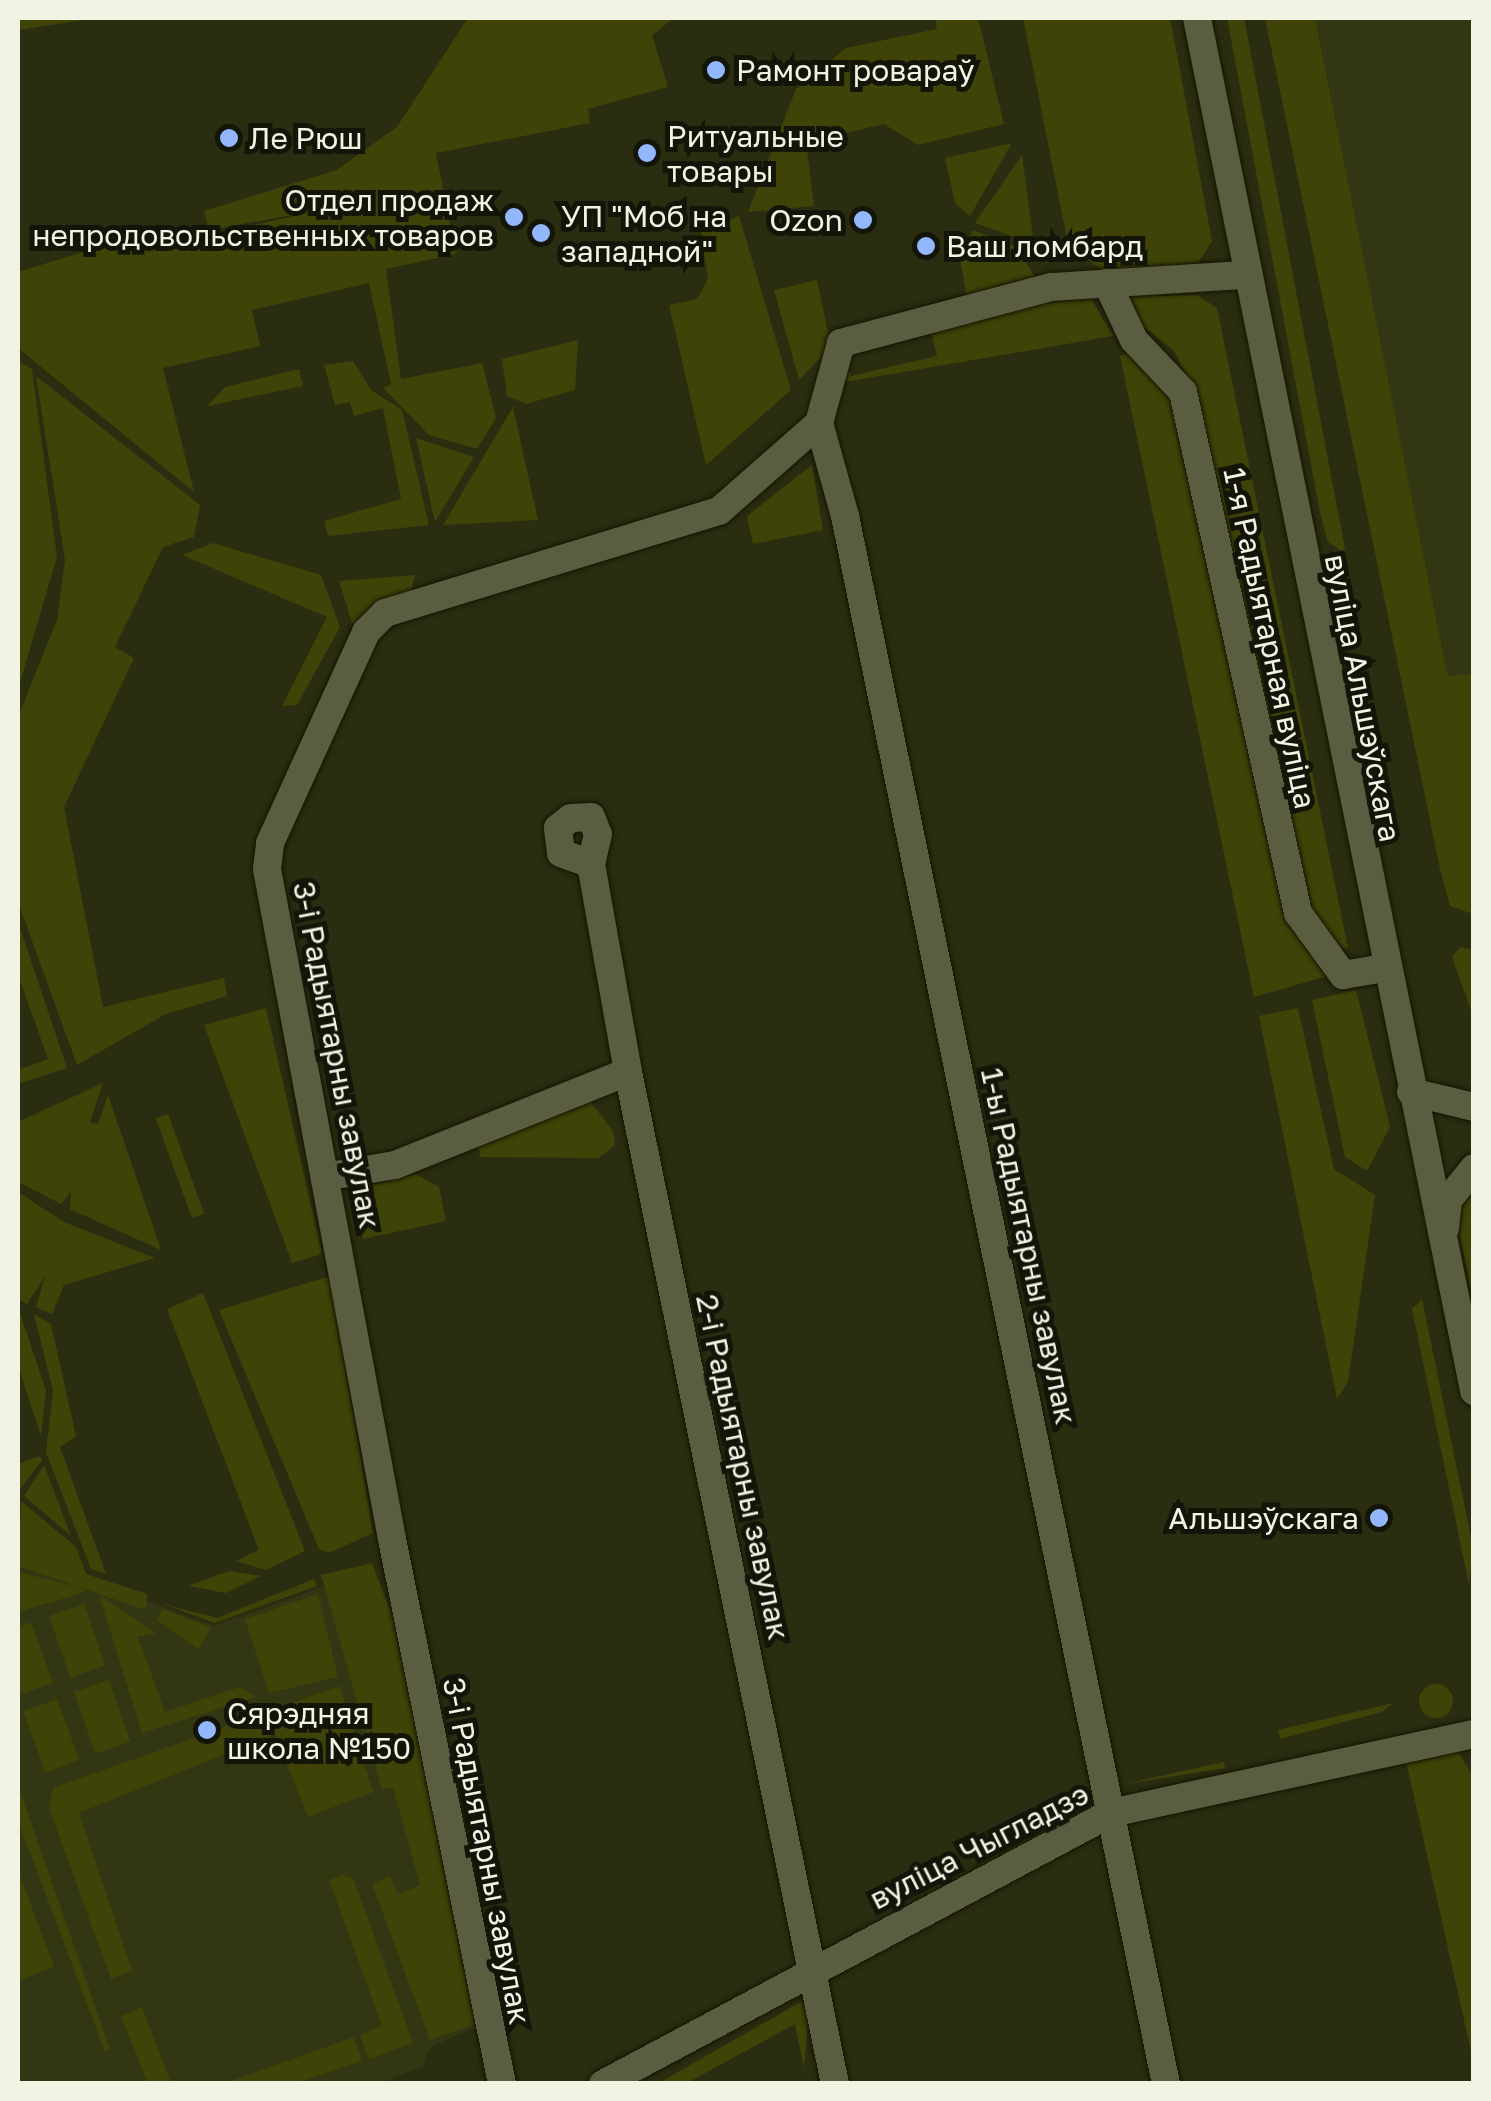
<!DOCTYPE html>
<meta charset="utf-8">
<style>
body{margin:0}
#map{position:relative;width:1491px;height:2101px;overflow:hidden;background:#2b2d11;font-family:"Golos Text",sans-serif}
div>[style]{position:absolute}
.built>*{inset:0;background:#333612}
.green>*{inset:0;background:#404307;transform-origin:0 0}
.round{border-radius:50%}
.roads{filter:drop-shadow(0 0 2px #141500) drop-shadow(0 0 2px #141500)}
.minor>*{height:28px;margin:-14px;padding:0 14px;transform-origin:14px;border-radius:14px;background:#5a5d40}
.secondary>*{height:28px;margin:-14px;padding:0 14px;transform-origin:14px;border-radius:14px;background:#5a5d40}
.dots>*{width:28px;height:28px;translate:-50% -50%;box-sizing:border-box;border:5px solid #141509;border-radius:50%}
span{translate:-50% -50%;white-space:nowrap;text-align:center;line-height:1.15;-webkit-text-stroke:10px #141509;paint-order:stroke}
.poi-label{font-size:30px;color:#f2f4e3}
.left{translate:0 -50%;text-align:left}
.right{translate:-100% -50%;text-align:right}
.street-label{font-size:30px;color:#f2f4e3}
.frame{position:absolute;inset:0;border:20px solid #f2f4e3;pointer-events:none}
</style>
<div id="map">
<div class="built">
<div style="clip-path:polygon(1315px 18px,1473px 18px,1473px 673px,1448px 678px)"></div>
<div style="clip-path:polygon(18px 1553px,214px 1626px,356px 1575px,477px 2027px,430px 2047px,422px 2067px,381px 2083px,18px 2084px)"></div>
</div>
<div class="green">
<div style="clip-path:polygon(18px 18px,98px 18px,18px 30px)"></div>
<div style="clip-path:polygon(468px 18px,674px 18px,652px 35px,668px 87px,588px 109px,590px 123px,436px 153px,456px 254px,386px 269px,401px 379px,482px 363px,496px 418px,477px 449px,429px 435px,383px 388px,391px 384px,369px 283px,252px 310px,260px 346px,163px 368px,194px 492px,18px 348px,18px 272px,116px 242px,133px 252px,326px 209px,209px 230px,204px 211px,337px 170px,397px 127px)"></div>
<div style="clip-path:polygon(935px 18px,978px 18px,1004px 124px,918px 145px,884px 124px,806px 142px,814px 206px,748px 212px,796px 89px,846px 48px,937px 29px)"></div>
<div style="clip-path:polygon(1023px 18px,1170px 18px,1212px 241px,1198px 263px,1105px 273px,1068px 244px)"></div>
<div style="clip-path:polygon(1227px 18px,1244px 18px,1346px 554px,1328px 542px,1320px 512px)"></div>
<div style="clip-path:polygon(1265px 18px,1315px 18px,1448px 677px,1473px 673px,1473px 914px,1450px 906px,1440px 869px)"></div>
<div style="clip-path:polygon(1012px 143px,970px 216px,955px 203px,945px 158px)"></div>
<div style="clip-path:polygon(1022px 155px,1034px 244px,975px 223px)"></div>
<div style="clip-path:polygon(739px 216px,791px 390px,706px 465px,669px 305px,697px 299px,708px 279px,701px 232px)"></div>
<div style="clip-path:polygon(973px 230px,1017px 247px,1038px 282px,967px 296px,960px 260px)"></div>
<div style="clip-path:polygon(817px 280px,831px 347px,799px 380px,774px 290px)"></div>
<div style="clip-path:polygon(1197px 295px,1217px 308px,1348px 948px,1338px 949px,1306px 901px,1192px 385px,1174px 351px,1136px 320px,1128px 297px)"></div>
<div style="clip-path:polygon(1091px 299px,1113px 336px,839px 383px,844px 352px,851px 376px,937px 356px,931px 331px,1006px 307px)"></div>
<div style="clip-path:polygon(578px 340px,575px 390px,526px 404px,507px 396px,502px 359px)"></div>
<div style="clip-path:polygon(1138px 351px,1170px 388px,1286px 917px,1331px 975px,1254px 997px,1120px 356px)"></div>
<div style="clip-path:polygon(18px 361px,32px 369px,57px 557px,18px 689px)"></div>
<div style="clip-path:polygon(353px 361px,371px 390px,402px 410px,429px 525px,328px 536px,324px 521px,401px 499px,383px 408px,354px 416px,350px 402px,335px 405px,324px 365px)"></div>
<div style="clip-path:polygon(299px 369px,303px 386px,207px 406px,225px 387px)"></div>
<div style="clip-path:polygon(36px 376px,200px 505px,194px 537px,163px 547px,115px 647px,134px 658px,64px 807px,103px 1007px,224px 978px,227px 996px,166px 1014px,77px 1065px,18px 902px,18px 717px,57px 620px,65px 560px)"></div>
<div style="clip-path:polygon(513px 407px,538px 520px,443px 525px)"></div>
<div style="clip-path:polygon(416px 438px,474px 457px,435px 522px)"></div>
<div style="clip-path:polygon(812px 465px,823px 530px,753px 544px,747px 516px)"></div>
<div style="clip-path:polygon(213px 543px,321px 575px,340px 627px,297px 705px,282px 706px,327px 617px,182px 555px)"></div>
<div style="clip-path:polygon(415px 575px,411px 591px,366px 611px,354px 629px,339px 581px)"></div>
<div style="clip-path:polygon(18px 922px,67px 1068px,18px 1084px,18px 1070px,48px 1059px,18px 975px)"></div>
<div style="clip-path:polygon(1460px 947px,1473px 950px,1473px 1016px,1452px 957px)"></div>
<div style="clip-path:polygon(1356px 990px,1390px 1127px,1367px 1171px,1345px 1157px,1312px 1000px)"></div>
<div style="clip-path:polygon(266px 1008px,322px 1254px,292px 1263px,204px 1025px)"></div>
<div style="clip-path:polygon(1298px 1008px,1334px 1169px,1375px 1195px,1348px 1382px,1337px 1399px,1259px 1016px)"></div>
<div style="clip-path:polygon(103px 1083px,90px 1122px,98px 1124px,108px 1095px,161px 1250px,70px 1209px,71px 1192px,61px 1204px,18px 1182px,18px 1122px)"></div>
<div style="clip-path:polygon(588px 1099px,613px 1131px,615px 1145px,599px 1158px,480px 1157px,479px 1146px)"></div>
<div style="left:168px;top:1114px;width:106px;height:13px;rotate:70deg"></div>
<div style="clip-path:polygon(416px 1174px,439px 1187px,446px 1221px,363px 1239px,356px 1211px,372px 1185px)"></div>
<div style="clip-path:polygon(1473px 1181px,1473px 1301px,1455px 1209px)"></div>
<div style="clip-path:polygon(18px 1192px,64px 1222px,155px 1258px,64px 1285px,52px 1314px,36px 1307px,45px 1276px,27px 1304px,18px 1299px)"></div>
<div style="clip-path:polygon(330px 1276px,373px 1533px,329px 1553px,319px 1549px,219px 1310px)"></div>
<div style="clip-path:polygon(203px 1293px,305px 1551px,266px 1570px,235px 1561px,259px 1550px,167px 1309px)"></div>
<div style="clip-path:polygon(1422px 1299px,1473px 1547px,1469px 1585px,1412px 1309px)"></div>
<div style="clip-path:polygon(18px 1307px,46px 1391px,41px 1436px,18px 1366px)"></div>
<div style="clip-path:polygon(34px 1314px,51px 1324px,76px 1436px,60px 1447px,106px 1574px,91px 1569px,46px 1452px,53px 1391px)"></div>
<div style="clip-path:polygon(40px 1456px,42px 1460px,18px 1492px,18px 1464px)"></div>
<div style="clip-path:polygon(44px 1465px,71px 1536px,24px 1496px)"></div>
<div style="clip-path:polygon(21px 1501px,76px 1547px,86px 1574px,147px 1594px,146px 1610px,18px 1566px)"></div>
<div style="clip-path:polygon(372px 1563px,392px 1616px,479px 2023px,430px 2040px,372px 1884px,390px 1876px,398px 1895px,420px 1885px,393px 1787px,382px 1789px,321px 1575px)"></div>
<div style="clip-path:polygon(229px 1571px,261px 1576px,226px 1593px,188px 1586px)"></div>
<div style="clip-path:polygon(18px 1572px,82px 1588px,85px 1592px,18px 1612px)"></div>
<div style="clip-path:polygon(314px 1579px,317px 1586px,214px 1623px,163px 1604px,217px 1618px)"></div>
<div style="clip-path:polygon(318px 1594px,338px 1677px,269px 1693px,245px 1619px)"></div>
<div style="clip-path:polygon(99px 1595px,156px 1633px,138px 1637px,165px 1712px,240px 1687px,256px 1697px,142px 1733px)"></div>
<div style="left:84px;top:1604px;width:65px;height:37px;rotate:71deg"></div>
<div style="clip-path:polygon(163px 1609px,211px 1628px,198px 1649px,157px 1620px)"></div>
<div style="clip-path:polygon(31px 1622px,53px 1683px,18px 1695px,18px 1627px)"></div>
<div style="left:109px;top:1680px;width:65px;height:37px;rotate:71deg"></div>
<div class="round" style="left:1419px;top:1684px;width:34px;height:34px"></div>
<div style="clip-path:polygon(340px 1686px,373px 1792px,308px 1817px,275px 1734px,79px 1813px,132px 1971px,111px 1979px,49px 1808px,53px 1788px)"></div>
<div style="left:57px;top:1699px;width:65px;height:36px;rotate:70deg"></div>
<div style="clip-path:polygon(1393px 1703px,1382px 1712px,1280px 1739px,1278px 1730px)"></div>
<div style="clip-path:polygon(1456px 1749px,1473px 1776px,1471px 2051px,1406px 1761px)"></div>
<div style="clip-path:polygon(1224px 1762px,1225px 1768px,1124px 1784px)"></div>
<div style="clip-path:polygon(18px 1785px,110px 2049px,105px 2052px,18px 1821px)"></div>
<div style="clip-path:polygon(18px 1870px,54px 1967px,18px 1981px)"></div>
<div style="clip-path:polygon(342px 1875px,353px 1878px,413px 2043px,369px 2059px,360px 2035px,382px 2026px,329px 1880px)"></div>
<div style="clip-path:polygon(801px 2002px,809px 2012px,804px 2068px,795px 2024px,687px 2083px,657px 2084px)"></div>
<div style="clip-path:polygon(142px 2007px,171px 2083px,148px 2083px,121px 2016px)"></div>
<div style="clip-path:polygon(354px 2037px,362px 2061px,295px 2083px,225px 2083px)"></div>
</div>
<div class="roads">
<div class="minor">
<div style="left:1107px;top:283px;width:63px;rotate:64.7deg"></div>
<div style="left:1134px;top:340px;width:71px;rotate:46.7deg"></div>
<div style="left:1183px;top:392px;width:534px;rotate:77.55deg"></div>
<div style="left:1298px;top:913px;width:77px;rotate:54deg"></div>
<div style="left:1343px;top:975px;width:43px;rotate:-9.5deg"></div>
<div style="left:819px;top:423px;width:97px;rotate:74.4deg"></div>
<div style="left:845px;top:516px;width:1601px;rotate:78.43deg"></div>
<div style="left:591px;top:864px;width:32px;rotate:-160deg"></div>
<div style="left:561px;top:853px;width:25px;rotate:-97deg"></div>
<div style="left:558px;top:828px;width:16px;rotate:-38deg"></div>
<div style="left:571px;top:818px;width:20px;rotate:-3deg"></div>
<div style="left:591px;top:817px;width:18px;rotate:68deg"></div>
<div style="left:598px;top:834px;width:31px;rotate:103deg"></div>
<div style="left:591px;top:864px;width:211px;rotate:79.9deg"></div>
<div style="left:628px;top:1072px;width:1033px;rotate:78.44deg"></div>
<div style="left:330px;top:1176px;width:66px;rotate:-9.6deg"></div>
<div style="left:395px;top:1165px;width:251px;rotate:-21.8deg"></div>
<div style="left:502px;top:2084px;width:556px;rotate:-101.41deg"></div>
<div style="left:392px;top:1539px;width:682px;rotate:-100.57deg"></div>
<div style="left:267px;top:869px;width:26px;rotate:-83deg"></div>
<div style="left:270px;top:843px;width:232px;rotate:-65.5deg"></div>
<div style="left:366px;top:632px;width:27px;rotate:-45deg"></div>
<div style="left:385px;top:613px;width:349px;rotate:-17deg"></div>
<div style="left:719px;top:511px;width:133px;rotate:-41.3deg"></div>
<div style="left:819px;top:423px;width:83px;rotate:-74.6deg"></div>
<div style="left:841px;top:343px;width:218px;rotate:-14.9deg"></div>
<div style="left:1052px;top:287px;width:193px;rotate:-3.6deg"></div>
<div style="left:603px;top:2084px;width:576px;rotate:-28.08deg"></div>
<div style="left:1111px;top:1813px;width:371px;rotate:-12.3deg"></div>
</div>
<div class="secondary">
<div style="left:1197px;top:18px;width:1401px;rotate:78.59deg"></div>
<div style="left:1411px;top:1092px;width:65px;rotate:13.4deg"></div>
<div style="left:1445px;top:1228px;width:28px;rotate:-84deg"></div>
<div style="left:1448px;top:1200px;width:41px;rotate:-50.9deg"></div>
</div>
</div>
<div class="dots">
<div style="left:716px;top:70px;background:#93b7fd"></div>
<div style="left:229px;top:138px;background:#93b7fd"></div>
<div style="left:647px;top:153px;background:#93b7fd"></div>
<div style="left:514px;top:217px;background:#93b7fd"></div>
<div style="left:863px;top:220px;background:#93b7fd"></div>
<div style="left:541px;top:233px;background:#93b7fd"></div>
<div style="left:926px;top:246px;background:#93b7fd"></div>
<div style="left:1379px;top:1518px;background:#93b7fd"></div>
<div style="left:207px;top:1730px;background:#93b7fd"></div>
</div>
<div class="poi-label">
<span class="left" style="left:736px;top:70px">Рамонт ровараў</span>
<span class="left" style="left:667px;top:153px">Ритуальные<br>товары</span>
<span class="left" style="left:249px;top:138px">Ле Рюш</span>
<span class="right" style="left:494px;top:217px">Отдел продаж<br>непродовольственных товаров</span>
<span class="left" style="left:561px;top:233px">УП "Моб на<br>западной"</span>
<span class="right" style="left:843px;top:220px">Ozon</span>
<span class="left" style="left:946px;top:246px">Ваш ломбард</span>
<span class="right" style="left:1359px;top:1518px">Альшэўскага</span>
<span class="left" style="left:227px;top:1730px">Сярэдняя<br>школа №150</span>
</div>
<div class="street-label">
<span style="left:1270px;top:638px;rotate:78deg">1-я Радыятарная вуліца</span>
<span style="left:1363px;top:698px;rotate:79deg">вуліца Альшэўскага</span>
<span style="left:337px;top:1055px;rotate:79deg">3-і Радыятарны завулак</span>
<span style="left:1029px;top:1246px;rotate:78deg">1-ы Радыятарны завулак</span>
<span style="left:743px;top:1467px;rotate:78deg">2-і Радыятарны завулак</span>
<span style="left:979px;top:1846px;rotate:-27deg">вуліца Чыгладзэ</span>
<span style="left:487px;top:1851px;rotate:79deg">3-і Радыятарны завулак</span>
</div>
<div class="frame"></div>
</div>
